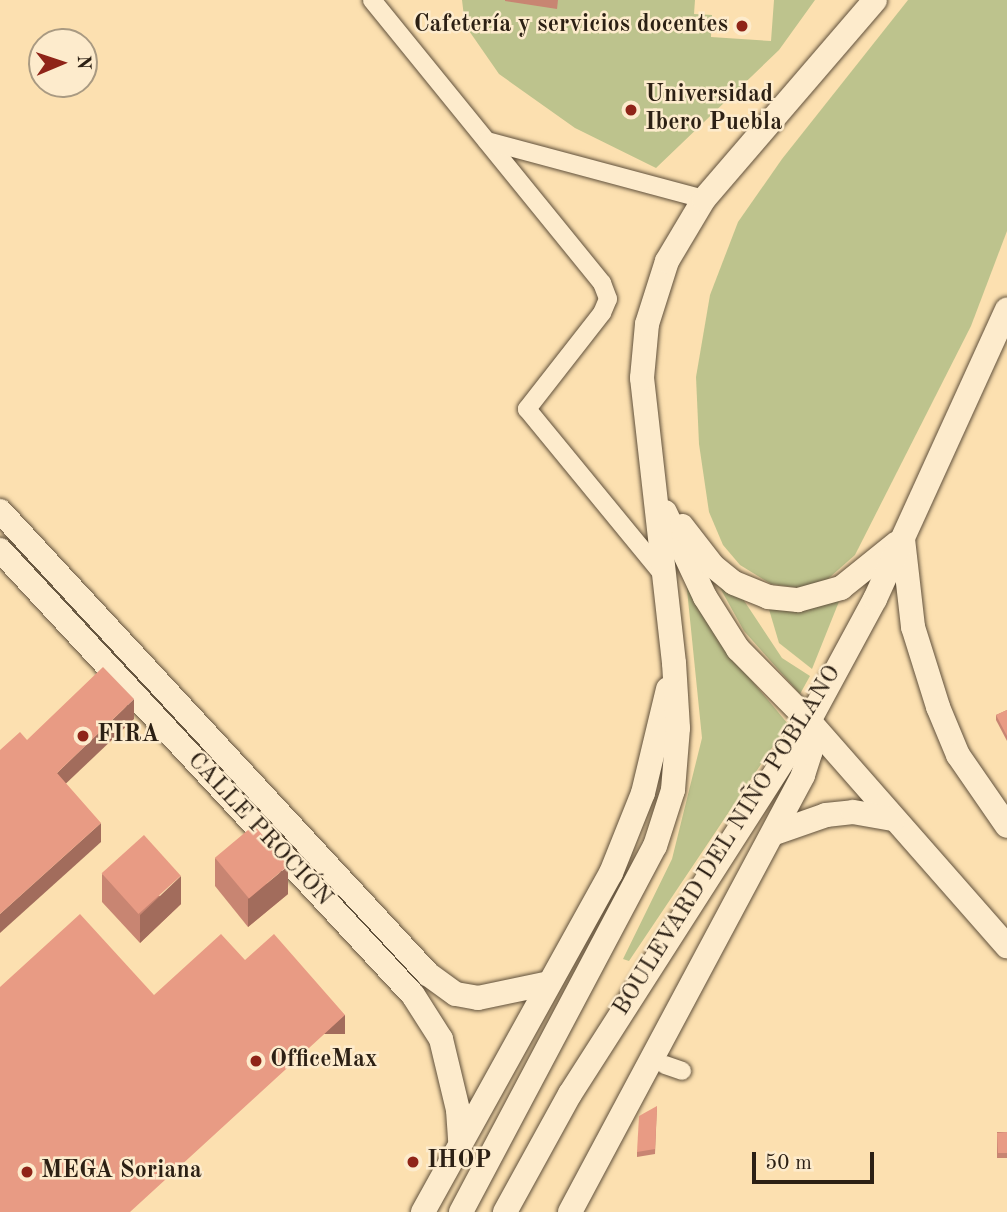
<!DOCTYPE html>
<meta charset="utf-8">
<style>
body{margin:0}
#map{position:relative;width:1007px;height:1212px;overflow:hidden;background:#fce0b0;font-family:"Old Standard TT",serif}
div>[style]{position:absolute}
.green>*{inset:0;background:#bdc38d}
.roads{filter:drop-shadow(0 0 2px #60503b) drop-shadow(0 0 2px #60503b)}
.street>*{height:18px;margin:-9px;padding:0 9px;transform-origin:9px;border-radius:9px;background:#fdebcc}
.secondary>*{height:24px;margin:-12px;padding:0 12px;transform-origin:12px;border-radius:12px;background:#fdebcc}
.wall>*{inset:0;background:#c88572;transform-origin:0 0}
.shaded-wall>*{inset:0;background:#a26c5c;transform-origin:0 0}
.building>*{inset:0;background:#e89b84;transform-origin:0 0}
.dots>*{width:19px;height:19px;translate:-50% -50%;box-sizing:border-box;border:4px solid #fdebcc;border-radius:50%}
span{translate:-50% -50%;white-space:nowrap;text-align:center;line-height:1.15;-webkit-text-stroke:5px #fdebcc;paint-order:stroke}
.poi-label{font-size:24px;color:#2c2014;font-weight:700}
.right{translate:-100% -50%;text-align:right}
.left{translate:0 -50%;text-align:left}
.street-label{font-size:24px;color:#2c2014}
.north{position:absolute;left:28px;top:28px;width:70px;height:70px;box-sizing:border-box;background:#fdebcc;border:2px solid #a99a82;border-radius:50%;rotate:88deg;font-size:19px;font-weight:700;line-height:28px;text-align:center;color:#2c2014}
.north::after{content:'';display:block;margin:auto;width:24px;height:32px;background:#8f2418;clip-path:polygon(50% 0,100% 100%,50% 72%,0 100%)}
.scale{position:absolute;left:752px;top:1152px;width:122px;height:32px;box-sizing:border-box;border:4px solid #2c2014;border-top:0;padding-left:9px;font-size:21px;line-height:24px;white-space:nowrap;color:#2c2014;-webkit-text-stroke:5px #fdebcc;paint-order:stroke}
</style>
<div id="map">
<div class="green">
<div style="clip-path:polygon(462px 0,695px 0,694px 14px,712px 15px,711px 37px,771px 41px,774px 0,815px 0,779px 50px,656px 168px,575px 128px,499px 74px,465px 25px)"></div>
<div style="clip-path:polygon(908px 0,1007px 0,1007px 231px,971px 326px,855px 555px,821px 585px,801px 588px,771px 584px,740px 565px,723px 545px,709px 512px,699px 444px,696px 377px,710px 295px,738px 222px,782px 159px)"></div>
<div style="clip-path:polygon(714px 577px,741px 596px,782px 658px,810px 676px,800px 694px,744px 631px)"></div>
<div style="clip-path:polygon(686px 580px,743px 670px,788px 724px,629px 961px,623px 959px,672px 859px,702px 738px)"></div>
<div style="clip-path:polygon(840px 599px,812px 669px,779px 643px,768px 606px)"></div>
</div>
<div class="roads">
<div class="street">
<div style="left:372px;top:0;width:365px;rotate:50.9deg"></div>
<div style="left:602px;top:283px;width:17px;rotate:69deg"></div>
<div style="left:608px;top:299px;width:15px;rotate:113deg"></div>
<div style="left:602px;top:313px;width:122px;rotate:128deg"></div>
<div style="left:527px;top:409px;width:219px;rotate:50.6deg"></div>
<div style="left:487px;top:141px;width:225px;rotate:15deg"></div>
<div style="left:665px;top:1065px;width:18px;rotate:19deg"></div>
</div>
<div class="secondary">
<div style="left:0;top:511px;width:631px;rotate:47.25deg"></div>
<div style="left:428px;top:974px;width:34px;rotate:36deg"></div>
<div style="left:456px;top:994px;width:22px;rotate:10deg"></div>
<div style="left:478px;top:998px;width:73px;rotate:-11.9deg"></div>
<div style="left:665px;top:512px;width:94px;rotate:64.8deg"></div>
<div style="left:705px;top:597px;width:62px;rotate:57.6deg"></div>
<div style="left:738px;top:649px;width:101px;rotate:45.4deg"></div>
<div style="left:809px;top:721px;width:300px;rotate:48.7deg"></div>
<div style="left:682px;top:526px;width:51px;rotate:52.2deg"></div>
<div style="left:713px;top:566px;width:27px;rotate:39deg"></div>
<div style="left:734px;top:583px;width:37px;rotate:22deg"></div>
<div style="left:768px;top:597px;width:30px;rotate:6deg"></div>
<div style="left:798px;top:600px;width:45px;rotate:-15.6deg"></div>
<div style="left:841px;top:588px;width:72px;rotate:-38.8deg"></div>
<div style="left:903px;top:539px;width:89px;rotate:83.5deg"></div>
<div style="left:913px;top:627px;width:84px;rotate:72.6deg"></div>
<div style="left:938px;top:707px;width:52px;rotate:67.4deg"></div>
<div style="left:958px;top:755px;width:86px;rotate:55.4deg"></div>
<div style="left:0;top:550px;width:607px;rotate:47.14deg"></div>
<div style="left:413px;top:995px;width:52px;rotate:57.5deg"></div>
<div style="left:441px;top:1039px;width:73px;rotate:76.5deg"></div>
<div style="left:458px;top:1110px;width:31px;rotate:86deg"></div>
<div style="left:775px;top:833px;width:54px;rotate:-19.4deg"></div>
<div style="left:826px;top:815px;width:27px;rotate:-6deg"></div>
<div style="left:853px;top:812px;width:41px;rotate:9.9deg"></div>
<div style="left:423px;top:1212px;width:388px;rotate:-61deg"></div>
<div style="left:611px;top:873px;width:86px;rotate:-68.2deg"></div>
<div style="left:643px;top:793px;width:107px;rotate:-76.5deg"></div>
<div style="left:461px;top:1212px;width:414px;rotate:-62.1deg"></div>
<div style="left:655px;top:846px;width:59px;rotate:-72.2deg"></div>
<div style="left:673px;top:790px;width:62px;rotate:-85.4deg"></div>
<div style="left:678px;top:728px;width:65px;rotate:-93.5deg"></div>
<div style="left:674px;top:663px;width:287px;rotate:-96.4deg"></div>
<div style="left:642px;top:378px;width:54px;rotate:-84.7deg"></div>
<div style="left:647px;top:324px;width:66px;rotate:-72.4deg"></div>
<div style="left:667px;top:261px;width:72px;rotate:-59.2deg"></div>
<div style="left:704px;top:199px;width:262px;rotate:-49.3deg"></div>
<div style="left:505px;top:1212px;width:135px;rotate:-61.2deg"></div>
<div style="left:570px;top:1094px;width:443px;rotate:-57.4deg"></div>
<div style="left:809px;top:721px;width:139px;rotate:-61.6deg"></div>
<div style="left:875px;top:599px;width:318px;rotate:-65.5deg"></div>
<div style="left:570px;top:1212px;width:495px;rotate:-61.9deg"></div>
<div style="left:803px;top:775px;width:23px;rotate:-72deg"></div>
<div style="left:810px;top:753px;width:32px;rotate:-92deg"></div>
</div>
</div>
<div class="wall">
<div style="clip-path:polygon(505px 0,558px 0,557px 9px,505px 1px)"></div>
<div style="clip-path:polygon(1007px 710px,1007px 741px,996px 720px,996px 715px)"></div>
<div style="clip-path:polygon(215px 858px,288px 894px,248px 927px,215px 886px)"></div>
<div style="clip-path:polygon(102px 874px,181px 904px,140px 943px,102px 902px)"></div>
<div style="clip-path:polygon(657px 1106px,655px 1154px,637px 1157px,637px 1152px)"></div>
<div style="left:1007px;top:1132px;width:26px;height:10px;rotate:90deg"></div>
</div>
<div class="shaded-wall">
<div style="clip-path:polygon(134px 699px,134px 719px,57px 792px,57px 773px)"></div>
<div style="clip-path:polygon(101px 823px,101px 842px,0 933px,0 914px)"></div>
<div style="clip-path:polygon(288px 866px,288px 894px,248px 927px,248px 899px)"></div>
<div style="clip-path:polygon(181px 876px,181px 904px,140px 943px,140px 915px)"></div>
<div style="left:345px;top:1015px;width:19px;height:292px;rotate:90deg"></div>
</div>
<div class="building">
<div style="clip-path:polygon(103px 667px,134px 699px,57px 773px,101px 823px,0 914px,0 750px,20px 732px,27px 740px)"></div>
<div style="clip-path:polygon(1007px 710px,1007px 736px,996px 715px)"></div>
<div style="left:254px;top:825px;width:53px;height:51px;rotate:50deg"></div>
<div style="left:144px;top:835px;width:55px;height:57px;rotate:48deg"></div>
<div style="clip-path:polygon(80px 914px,154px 995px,221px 934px,245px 960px,274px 934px,345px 1015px,130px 1212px,0 1212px,0 987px)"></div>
<div style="clip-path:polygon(657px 1106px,655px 1149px,637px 1152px,639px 1116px)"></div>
<div style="clip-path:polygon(1007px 1132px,1007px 1153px,998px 1153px,997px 1133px)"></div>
</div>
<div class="dots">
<div style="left:742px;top:26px;background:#8f2418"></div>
<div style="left:631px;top:110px;background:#8f2418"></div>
<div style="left:83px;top:736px;background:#8f2418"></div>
<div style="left:256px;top:1061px;background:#8f2418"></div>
<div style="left:413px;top:1162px;background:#8f2418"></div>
<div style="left:27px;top:1172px;background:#8f2418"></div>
</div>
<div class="poi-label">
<span class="right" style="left:728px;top:26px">Cafetería y servicios docentes</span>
<span class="left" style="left:645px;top:110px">Universidad<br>Ibero Puebla</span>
<span class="left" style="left:97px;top:736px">FIRA</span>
<span class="left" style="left:270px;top:1061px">OfficeMax</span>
<span class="left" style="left:427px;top:1162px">IHOP</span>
<span class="left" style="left:41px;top:1172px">MEGA Soriana</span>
</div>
<div class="street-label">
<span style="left:259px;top:830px;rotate:47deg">CALLE PROCIÓN</span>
<span style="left:728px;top:841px;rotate:-58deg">BOULEVARD DEL NIÑO POBLANO</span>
</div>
<div class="north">N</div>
<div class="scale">50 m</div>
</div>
